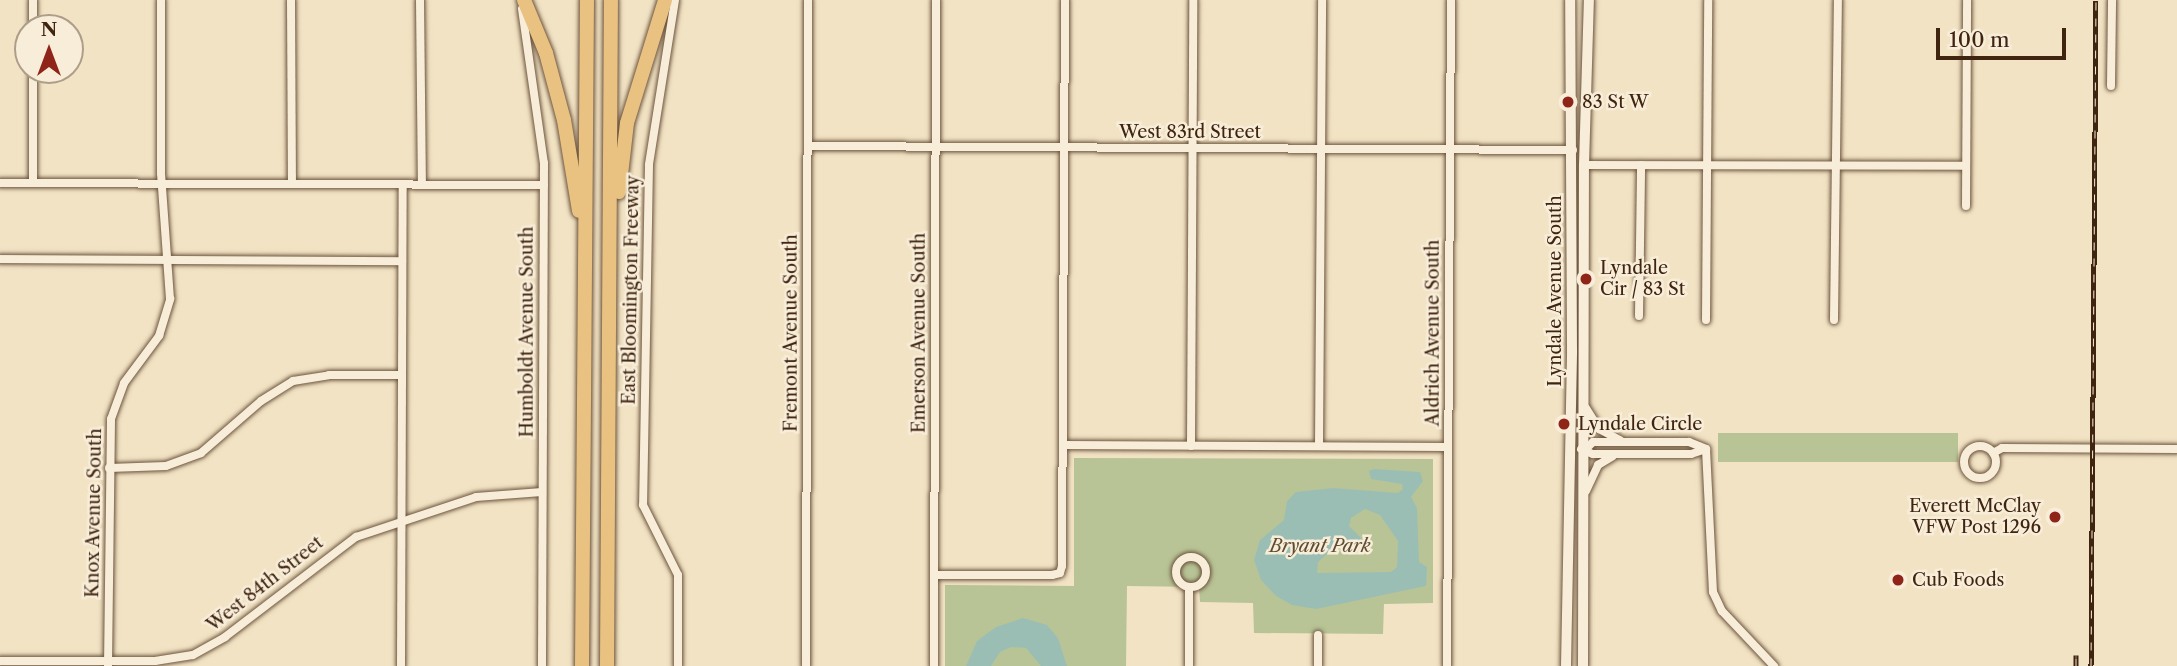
<!DOCTYPE html>
<style>
body{margin:0}
#map{position:relative;width:2177px;height:666px;overflow:hidden;background:#f2e3c4;font-family:"Libre Caslon Text",serif}
div>[style]{position:absolute}
.green>*{inset:0;background:#b8c496;transform-origin:0 0}
.water>*{inset:0;background:#9bbeb4}
.roads{filter:drop-shadow(0 0 2px #6c543d) drop-shadow(0 0 2px #6c543d)}
.minor>*{height:8px;margin:-4px;padding:0 4px;transform-origin:4px;border-radius:4px;background:#f7edd9}
.minor>.ring{margin:-4px;padding:0;box-sizing:content-box;background:none;border:8px solid #f7edd9;border-radius:50%}
.secondary>*{height:10px;margin:-5px;padding:0 5px;transform-origin:5px;border-radius:5px;background:#f7edd9}
.motorway>*{height:14px;margin:-7px;padding:0 7px;transform-origin:7px;border-radius:7px;background:#e9c282}
.rail>*{height:5px;margin-top:-2.5px;transform-origin:0;background:repeating-linear-gradient(90deg,#f7edd9 0 8px,#3f2410 0 16px);box-sizing:border-box;border-block:2px solid #3f2410}
.dots>*{width:19px;height:19px;translate:-50% -50%;box-sizing:border-box;border:4px solid #f7edd9;border-radius:50%}
span{translate:-50% -50%;white-space:nowrap;text-align:center;line-height:1.15;-webkit-text-stroke:5px #f7edd9;paint-order:stroke}
.poi-label{font-size:18px;color:#3f2410}
.left{translate:0 -50%;text-align:left}
.right{translate:-100% -50%;text-align:right}
.street-label{font-size:18px;color:#3f2410}
.park-label{font-size:18px;color:#5d4c32;font-style:italic}
.north{position:absolute;left:14px;top:14px;width:70px;height:70px;box-sizing:border-box;background:#f7edd9;border:2px solid #ad9d89;border-radius:50%;rotate:0deg;font-size:19px;font-weight:700;line-height:28px;text-align:center;color:#3f2410}
.north::after{content:'';display:block;margin:auto;width:24px;height:32px;background:#8f2418;clip-path:polygon(50% 0,100% 100%,50% 72%,0 100%)}
.scale{position:absolute;left:1936px;top:28px;width:130px;height:32px;box-sizing:border-box;border:4px solid #3f2410;border-top:0;padding-left:9px;font-size:21px;line-height:24px;white-space:nowrap;color:#3f2410;-webkit-text-stroke:5px #f7edd9;paint-order:stroke}
</style>
<div id="map">
<div class="green">
<div style="left:1718px;top:433px;width:240px;height:29px"></div>
<div style="clip-path:polygon(1074px 458px,1433px 459px,1433px 603px,1384px 604px,1383px 634px,1254px 633px,1253px 603px,1200px 602px,1199px 587px,1127px 586px,1126px 666px,945px 666px,945px 585px,1074px 586px)"></div>
</div>
<div class="water">
<div style="clip-path:polygon(evenodd,1374px 469px,1420px 472px,1423px 481px,1411px 497px,1417px 508px,1419px 562px,1427px 567px,1426px 586px,1316px 609px,1292px 605px,1276px 596px,1261px 580px,1254px 560px,1260px 540px,1284px 520px,1287px 501px,1296px 492px,1333px 488px,1398px 493px,1403px 489px,1402px 484px,1371px 479px,1369px 471px,1374px 469px,1365px 509px,1380px 515px,1398px 541px,1397px 567px,1391px 572px,1317px 573px,1318px 562px,1328px 553px,1339px 545px,1363px 540px,1349px 526px,1351px 518px,1365px 509px)"></div>
<div style="clip-path:polygon(1023px 618px,1047px 625px,1058px 638px,1067px 666px,1041px 666px,1026px 648px,1011px 647px,1000px 652px,991px 666px,966px 666px,977px 641px,996px 627px)"></div>
</div>
<div class="roads">
<div class="minor">
<div style="left:33px;top:0;width:28px;rotate:90deg"></div>
<div style="left:291px;top:0;width:183px;rotate:89.7deg"></div>
<div style="left:420px;top:0;width:184px;rotate:89.4deg"></div>
<div style="left:675px;top:0;width:167px;rotate:99deg"></div>
<div style="left:649px;top:165px;width:340px;rotate:91deg"></div>
<div style="left:643px;top:505px;width:78px;rotate:63.4deg"></div>
<div style="left:678px;top:575px;width:91px;rotate:90deg"></div>
<div style="left:522px;top:9px;width:156px;rotate:81.9deg"></div>
<div style="left:544px;top:163px;width:503px;rotate:90.23deg"></div>
<div style="left:33px;top:70px;width:113px;rotate:90deg"></div>
<div style="left:2111px;top:86px;width:86px;rotate:-89.3deg"></div>
<div style="left:808px;top:146px;width:765px;rotate:0.3deg"></div>
<div style="left:1584px;top:165px;width:382px;rotate:0.1deg"></div>
<div style="left:0;top:183px;width:544px;rotate:0.21deg"></div>
<div style="left:1966px;top:206px;width:206px;rotate:-89.7deg"></div>
<div style="left:0;top:259px;width:402px;rotate:0.3deg"></div>
<div style="left:1639px;top:316px;width:151px;rotate:-89.2deg"></div>
<div style="left:1706px;top:320px;width:320px;rotate:-89.6deg"></div>
<div style="left:1834px;top:320px;width:320px;rotate:-89.3deg"></div>
<div style="left:1586px;top:408px;width:25px;rotate:58deg"></div>
<div style="left:1599px;top:429px;width:24px;rotate:28deg"></div>
<div style="left:1063px;top:445px;width:385px;rotate:0.3deg"></div>
<div class="ring" style="left:1964px;top:446px;width:24px;height:24px"></div>
<div style="left:1191px;top:446px;width:446px;rotate:-89.7deg"></div>
<div style="left:1319px;top:446px;width:446px;rotate:-89.6deg"></div>
<div style="left:1581px;top:449px;width:13px;rotate:23deg"></div>
<div style="left:1593px;top:454px;width:98px"></div>
<div style="left:1691px;top:454px;width:16px;rotate:-18deg"></div>
<div style="left:1586px;top:449px;width:10px;rotate:-45deg"></div>
<div style="left:1593px;top:442px;width:96px"></div>
<div style="left:1689px;top:442px;width:18px;rotate:22deg"></div>
<div style="left:1706px;top:449px;width:143px;rotate:87.2deg"></div>
<div style="left:1713px;top:592px;width:21px;rotate:65deg"></div>
<div style="left:1722px;top:611px;width:76px;rotate:46.6deg"></div>
<div style="left:1993px;top:453px;width:10px;rotate:-29deg"></div>
<div style="left:2002px;top:448px;width:175px;rotate:0.3deg"></div>
<div style="left:109px;top:468px;width:57px;rotate:-2deg"></div>
<div style="left:166px;top:466px;width:37px;rotate:-20deg"></div>
<div style="left:201px;top:453px;width:79px;rotate:-40.9deg"></div>
<div style="left:261px;top:401px;width:38px;rotate:-32deg"></div>
<div style="left:293px;top:381px;width:36px;rotate:-9deg"></div>
<div style="left:329px;top:375px;width:73px"></div>
<div style="left:1586px;top:491px;width:29px;rotate:-65deg"></div>
<div style="left:1598px;top:465px;width:17px;rotate:-31deg"></div>
<div class="ring" style="left:1176px;top:557px;width:22px;height:22px"></div>
<div style="left:934px;top:575px;width:118px"></div>
<div style="left:1052px;top:575px;width:8px;rotate:-14deg"></div>
<div style="left:1060px;top:573px;width:7px;rotate:-74deg"></div>
<div style="left:1062px;top:566px;width:566px;rotate:-89.7deg"></div>
<div style="left:1189px;top:588px;width:78px;rotate:90deg"></div>
<div style="left:0;top:661px;width:155px"></div>
<div style="left:155px;top:661px;width:38px;rotate:-9deg"></div>
<div style="left:193px;top:655px;width:37px;rotate:-29deg"></div>
<div style="left:225px;top:637px;width:165px;rotate:-37.4deg"></div>
<div style="left:356px;top:537px;width:126px;rotate:-18.4deg"></div>
<div style="left:476px;top:497px;width:66px;rotate:-4.3deg"></div>
<div style="left:108px;top:666px;width:247px;rotate:-89.3deg"></div>
<div style="left:111px;top:419px;width:38px;rotate:-70deg"></div>
<div style="left:124px;top:383px;width:59px;rotate:-53.3deg"></div>
<div style="left:159px;top:336px;width:39px;rotate:-73deg"></div>
<div style="left:170px;top:299px;width:126px;rotate:-94.1deg"></div>
<div style="left:161px;top:173px;width:173px;rotate:-90deg"></div>
<div style="left:401px;top:666px;width:482px;rotate:-89.8deg"></div>
<div style="left:806px;top:666px;width:666px;rotate:-89.83deg"></div>
<div style="left:934px;top:666px;width:666px;rotate:-89.83deg"></div>
<div style="left:1318px;top:666px;width:31px;rotate:-90deg"></div>
<div style="left:1447px;top:666px;width:666px;rotate:-89.66deg"></div>
</div>
<div class="secondary">
<div style="left:1566px;top:666px;width:316px;rotate:-88.9deg"></div>
<div style="left:1572px;top:350px;width:350px;rotate:-90.3deg"></div>
<div style="left:1583px;top:666px;width:501px;rotate:-89.89deg"></div>
<div style="left:1584px;top:165px;width:165px;rotate:-88.3deg"></div>
</div>
<div class="motorway">
<div style="left:524px;top:0;width:57px;rotate:67.5deg"></div>
<div style="left:546px;top:53px;width:69px;rotate:75deg"></div>
<div style="left:564px;top:120px;width:92px;rotate:80.6deg"></div>
<div style="left:619px;top:192px;width:69px;rotate:-83.4deg"></div>
<div style="left:627px;top:123px;width:129px;rotate:-72.8deg"></div>
<div style="left:582px;top:666px;width:666px;rotate:-89.57deg"></div>
<div style="left:607px;top:666px;width:666px;rotate:-89.66deg"></div>
</div>
</div>
<div class="rail">
<div style="left:2076px;top:666px;width:11px;rotate:-90deg"></div>
<div style="left:2091px;top:666px;width:666px;rotate:-89.57deg"></div>
</div>
<div class="dots">
<div style="left:1568px;top:102px;background:#8f2418"></div>
<div style="left:1586px;top:279px;background:#8f2418"></div>
<div style="left:1564px;top:424px;background:#8f2418"></div>
<div style="left:2055px;top:517px;background:#8f2418"></div>
<div style="left:1898px;top:580px;background:#8f2418"></div>
</div>
<div class="poi-label">
<span class="left" style="left:1582px;top:102px">83 St W</span>
<span class="left" style="left:1600px;top:279px">Lyndale<br>Cir / 83 St</span>
<span class="left" style="left:1578px;top:424px">Lyndale Circle</span>
<span class="right" style="left:2041px;top:517px">Everett McClay<br>VFW Post 1296</span>
<span class="left" style="left:1912px;top:580px">Cub Foods</span>
</div>
<div class="street-label">
<span style="left:1190px;top:132px">West 83rd Street</span>
<span style="left:631px;top:290px;rotate:-89deg">East Bloomington Freeway</span>
<span style="left:1555px;top:291px;rotate:-90deg">Lyndale Avenue South</span>
<span style="left:527px;top:332px;rotate:-90deg">Humboldt Avenue South</span>
<span style="left:791px;top:333px;rotate:-90deg">Fremont Avenue South</span>
<span style="left:919px;top:333px;rotate:-90deg">Emerson Avenue South</span>
<span style="left:1433px;top:333px;rotate:-90deg">Aldrich Avenue South</span>
<span style="left:94px;top:513px;rotate:-89deg">Knox Avenue South</span>
<span style="left:265px;top:584px;rotate:-38deg">West 84th Street</span>
</div>
<div class="park-label">
<span style="left:1320px;top:546px">Bryant Park</span>
</div>
<div class="north">N</div>
<div class="scale">100 m</div>
</div>
